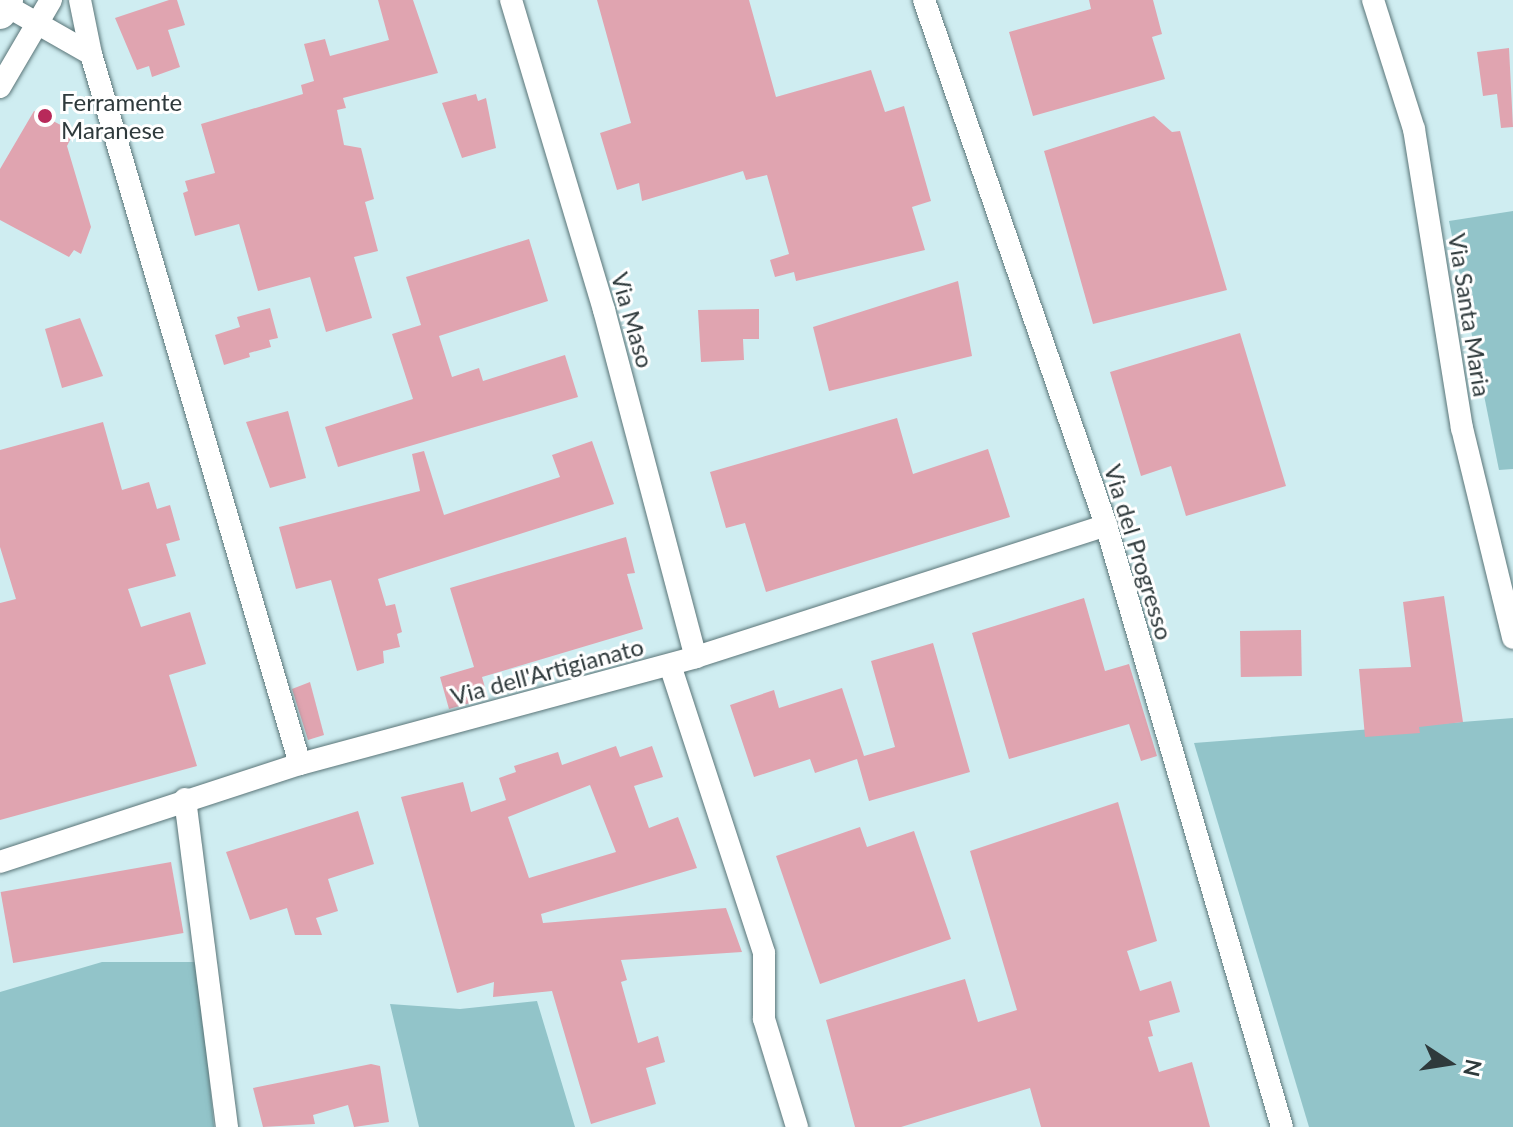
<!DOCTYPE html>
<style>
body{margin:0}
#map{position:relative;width:1513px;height:1127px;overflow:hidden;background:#cfedf1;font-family:Lato,sans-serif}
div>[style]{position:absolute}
.green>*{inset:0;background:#92c4c9}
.building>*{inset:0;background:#e0a4b0;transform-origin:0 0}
.roads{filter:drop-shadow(0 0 2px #5a7578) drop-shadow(0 0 2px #5a7578)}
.minor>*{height:22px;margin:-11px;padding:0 11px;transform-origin:11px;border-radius:11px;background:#fff}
.secondary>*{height:32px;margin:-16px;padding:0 16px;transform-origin:16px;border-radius:16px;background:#fff}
.dots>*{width:22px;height:22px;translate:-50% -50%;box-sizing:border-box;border:4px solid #fff;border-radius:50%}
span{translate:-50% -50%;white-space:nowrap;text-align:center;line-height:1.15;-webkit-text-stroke:6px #fff;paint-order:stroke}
.poi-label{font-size:24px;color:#2f3a3c}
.left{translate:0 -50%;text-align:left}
.street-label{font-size:24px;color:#2f3a3c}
.north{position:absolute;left:1409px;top:1023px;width:80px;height:80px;-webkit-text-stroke:6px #fff;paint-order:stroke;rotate:102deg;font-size:22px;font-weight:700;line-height:32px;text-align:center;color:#2f3a3c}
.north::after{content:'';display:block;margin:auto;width:28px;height:36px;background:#2f3a3c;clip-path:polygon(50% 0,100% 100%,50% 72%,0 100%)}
</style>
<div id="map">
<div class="green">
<div style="clip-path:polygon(1513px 211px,1513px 469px,1499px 470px,1449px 221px)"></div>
<div style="clip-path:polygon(1513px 718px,1513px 1127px,1309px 1127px,1194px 743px)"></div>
<div style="clip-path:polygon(102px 962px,198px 962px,214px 1127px,0 1127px,0 992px)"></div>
<div style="clip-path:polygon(537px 1001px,575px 1127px,419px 1127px,390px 1004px,460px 1009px)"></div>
</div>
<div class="building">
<div style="clip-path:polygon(169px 0,177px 0,185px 25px,168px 30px,180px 67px,152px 77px,149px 66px,137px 70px,115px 18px)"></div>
<div style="clip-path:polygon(378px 0,413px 0,438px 73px,343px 98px,346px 108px,337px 110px,344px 145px,361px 148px,374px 199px,365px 202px,378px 251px,354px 257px,372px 318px,326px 332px,310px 277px,258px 291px,239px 224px,195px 236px,183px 193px,188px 191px,185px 181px,215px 173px,201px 124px,303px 94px,301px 85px,314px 81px,304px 44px,325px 39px,330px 56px,389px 40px)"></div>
<div style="clip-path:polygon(597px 0,749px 0,776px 97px,871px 70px,885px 112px,904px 106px,931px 201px,912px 207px,925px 250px,796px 281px,794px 272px,775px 277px,770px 260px,789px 254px,767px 175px,746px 180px,743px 171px,642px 201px,639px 183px,617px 190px,600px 133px,631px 123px)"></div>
<div style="clip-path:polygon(1089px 0,1153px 0,1162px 34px,1152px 37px,1165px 79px,1033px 116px,1009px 32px,1091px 9px)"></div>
<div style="clip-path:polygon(1509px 48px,1513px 127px,1501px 128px,1497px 94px,1483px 96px,1477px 52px)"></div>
<div style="clip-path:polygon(476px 94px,478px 101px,486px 98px,496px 148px,462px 158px,442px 103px)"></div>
<div style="clip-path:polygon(34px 111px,74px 132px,67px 146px,91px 227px,81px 254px,74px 250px,69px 257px,0 220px,0 169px)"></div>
<div style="clip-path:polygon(1154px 116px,1172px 132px,1180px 131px,1227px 290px,1093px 324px,1044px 151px)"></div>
<div style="clip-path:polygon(529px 239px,548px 301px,439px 336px,452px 377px,479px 368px,483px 381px,565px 355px,578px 397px,338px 467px,325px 427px,413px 399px,392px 334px,421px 325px,406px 277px)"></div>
<div style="clip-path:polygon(958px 281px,972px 356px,829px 391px,813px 327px)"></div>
<div style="clip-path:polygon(270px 308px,278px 338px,269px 340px,271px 347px,249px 353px,250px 357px,224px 365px,215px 335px,240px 327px,237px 317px)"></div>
<div style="clip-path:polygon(759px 309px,759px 339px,743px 339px,744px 360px,701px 362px,698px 310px)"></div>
<div style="clip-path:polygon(80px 318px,103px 376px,62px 388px,45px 329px)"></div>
<div style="clip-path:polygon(1240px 333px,1286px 486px,1186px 516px,1171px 466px,1141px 476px,1110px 372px)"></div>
<div style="clip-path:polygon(288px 411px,306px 478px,270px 488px,246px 422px)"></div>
<div style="clip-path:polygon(897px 418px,913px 474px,988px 449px,1010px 517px,766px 592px,745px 523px,726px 528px,710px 472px)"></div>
<div style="clip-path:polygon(103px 422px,122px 490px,149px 482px,157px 509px,170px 505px,180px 540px,166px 544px,176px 576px,128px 589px,141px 627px,190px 612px,206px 664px,169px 675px,197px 766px,0 820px,0 603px,16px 599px,0 547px,0 450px)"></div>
<div style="clip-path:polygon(592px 441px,614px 504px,378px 579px,386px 606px,395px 604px,402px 632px,397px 634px,400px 647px,383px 651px,384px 663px,357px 671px,331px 580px,296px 589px,279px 527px,420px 491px,412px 454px,424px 451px,444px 515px,560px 477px,552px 455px)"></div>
<div style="clip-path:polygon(626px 537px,635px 573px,627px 574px,643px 629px,482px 677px,488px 698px,449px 709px,440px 677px,474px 667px,450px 588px)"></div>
<div style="clip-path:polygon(1444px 596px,1463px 722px,1419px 727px,1420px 733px,1365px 737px,1359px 669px,1411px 667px,1403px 602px)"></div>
<div style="clip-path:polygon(1084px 598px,1105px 671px,1129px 664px,1157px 756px,1141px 761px,1129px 724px,1009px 759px,972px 633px)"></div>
<div style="left:1301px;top:630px;width:46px;height:61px;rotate:89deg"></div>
<div style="clip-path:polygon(933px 643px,970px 772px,869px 801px,857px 759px,815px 773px,810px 759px,754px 777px,730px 705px,774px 690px,779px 708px,842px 688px,864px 756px,895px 747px,871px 661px)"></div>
<div style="clip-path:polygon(310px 682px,324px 735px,308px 740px,292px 689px)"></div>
<div style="clip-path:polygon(evenodd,616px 746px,620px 757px,652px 746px,663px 777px,634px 786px,649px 828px,678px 817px,697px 868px,541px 914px,543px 923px,726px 908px,742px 952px,621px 960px,627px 980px,621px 982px,638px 1043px,658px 1036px,665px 1062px,646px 1068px,656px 1104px,591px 1124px,552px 991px,493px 997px,494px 982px,457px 993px,401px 797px,463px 782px,471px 812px,506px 800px,499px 778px,516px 772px,514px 766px,558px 752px,562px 765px,616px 746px,590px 785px,616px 852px,529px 878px,508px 817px,590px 785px)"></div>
<div style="clip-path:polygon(1118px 802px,1157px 941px,1127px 951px,1140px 991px,1171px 981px,1180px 1012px,1149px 1021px,1153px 1036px,1148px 1037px,1159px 1072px,1192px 1062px,1210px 1127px,1041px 1127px,1030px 1088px,901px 1127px,855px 1127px,826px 1020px,965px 979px,978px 1022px,1017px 1010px,970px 851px)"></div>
<div style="clip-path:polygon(358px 811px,374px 864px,328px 879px,338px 911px,316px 918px,322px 935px,295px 935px,287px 908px,250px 920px,226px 852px)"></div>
<div style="clip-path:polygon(860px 827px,867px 847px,914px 831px,951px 939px,820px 984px,776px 856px)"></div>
<div style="left:171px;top:862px;width:72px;height:173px;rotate:80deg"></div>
<div style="clip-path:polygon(371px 1064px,380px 1066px,389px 1122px,354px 1127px,348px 1105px,313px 1115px,315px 1124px,263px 1127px,253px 1088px)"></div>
</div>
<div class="roads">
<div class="minor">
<div style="left:80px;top:0;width:55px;rotate:78.5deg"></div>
<div style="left:91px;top:54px;width:740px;rotate:73.6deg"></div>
<div style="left:511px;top:0;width:324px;rotate:73.3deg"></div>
<div style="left:604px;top:310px;width:359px;rotate:75.2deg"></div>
<div style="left:924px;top:0;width:556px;rotate:70.88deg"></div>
<div style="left:1106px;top:525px;width:627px;rotate:73.7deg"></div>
<div style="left:1373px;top:0;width:135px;rotate:72.4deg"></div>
<div style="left:1414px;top:129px;width:303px;rotate:80.9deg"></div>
<div style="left:1462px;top:428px;width:216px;rotate:76.3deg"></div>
<div style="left:5px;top:5px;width:99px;rotate:29.7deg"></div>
<div style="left:0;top:87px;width:101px;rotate:-59.6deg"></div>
<div style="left:670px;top:665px;width:303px;rotate:71.9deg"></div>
<div style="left:764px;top:953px;width:66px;rotate:90deg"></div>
<div style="left:764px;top:1019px;width:113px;rotate:73deg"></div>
<div style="left:185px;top:799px;width:331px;rotate:82.7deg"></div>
<div style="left:0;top:862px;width:316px;rotate:-18.1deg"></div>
<div style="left:300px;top:764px;width:410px;rotate:-15.1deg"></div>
<div style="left:696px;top:657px;width:431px;rotate:-17.8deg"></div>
</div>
<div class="secondary">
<div style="left:0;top:13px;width:15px;rotate:-62deg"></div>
</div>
</div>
<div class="dots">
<div style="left:45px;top:116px;background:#b8295a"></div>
</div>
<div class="poi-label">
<span class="left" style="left:61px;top:116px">Ferramente<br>Maranese</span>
</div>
<div class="street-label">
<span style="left:1470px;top:315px;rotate:81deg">Via Santa Maria</span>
<span style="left:633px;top:320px;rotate:74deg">Via Maso</span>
<span style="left:1139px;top:552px;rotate:73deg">Via del Progresso</span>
<span style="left:547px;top:671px;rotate:-15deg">Via dell'Artigianato</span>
</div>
<div class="north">N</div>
</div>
